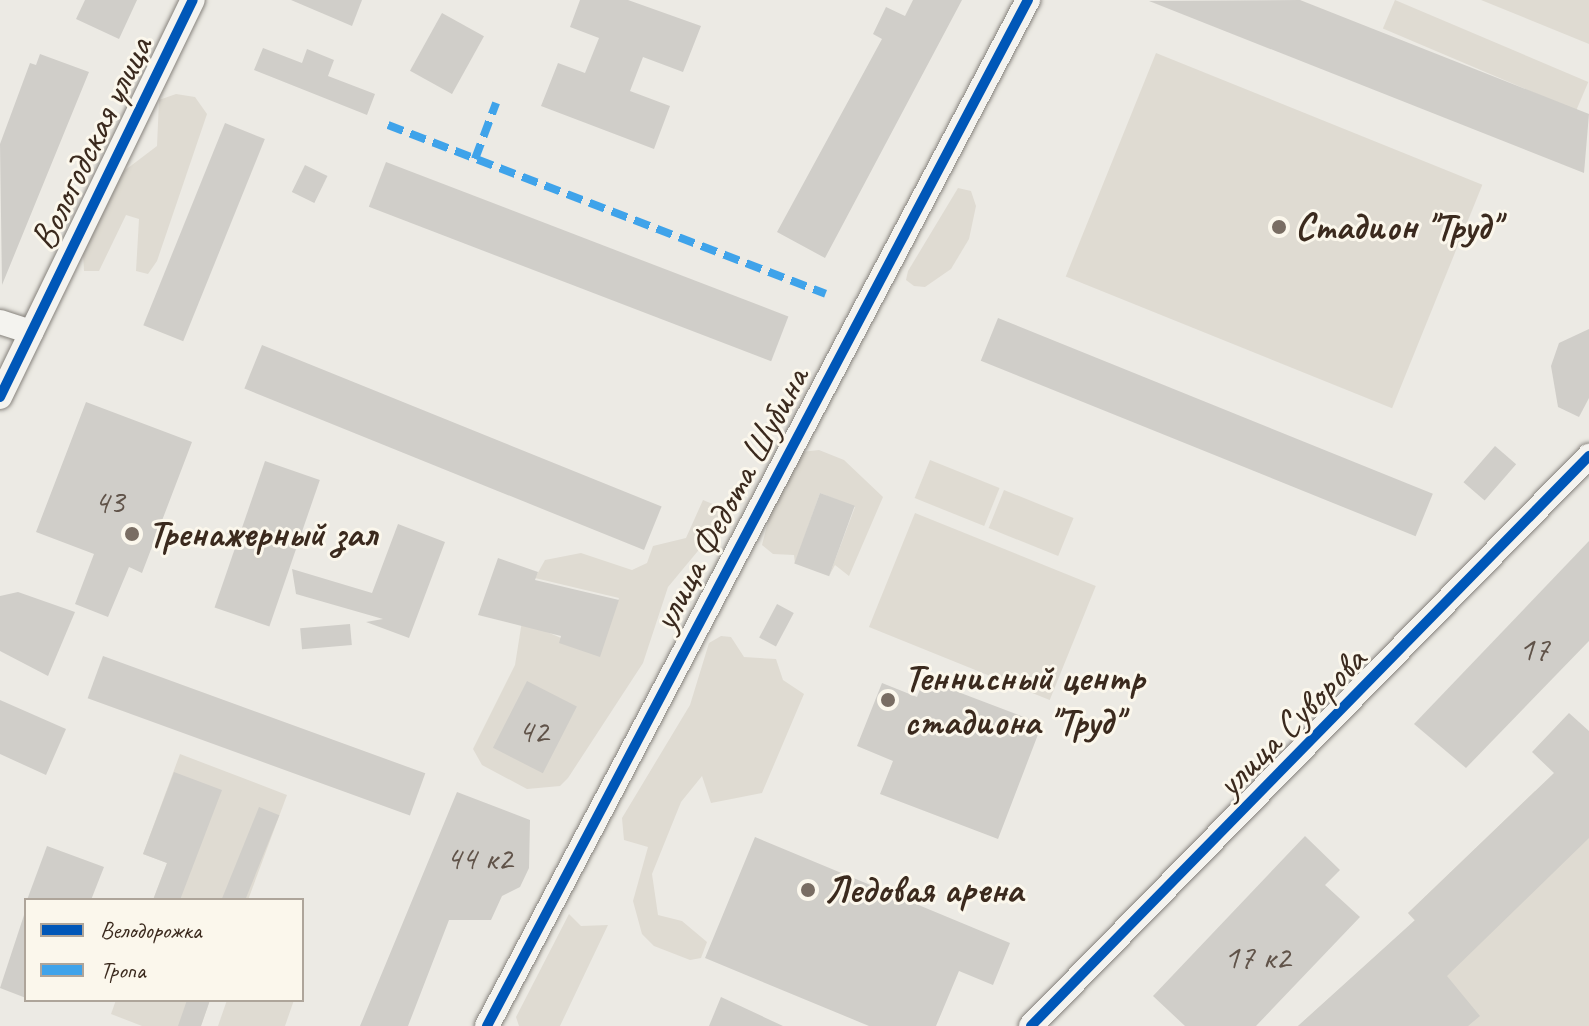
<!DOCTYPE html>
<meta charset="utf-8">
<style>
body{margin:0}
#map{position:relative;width:1589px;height:1026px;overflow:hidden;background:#eceae4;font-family:Caveat,sans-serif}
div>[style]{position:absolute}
.built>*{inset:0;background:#dfdbd2;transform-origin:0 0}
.building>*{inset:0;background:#d0cec9;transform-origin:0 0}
.roads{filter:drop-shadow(0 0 2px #86827c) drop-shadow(0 0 2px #86827c)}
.minor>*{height:24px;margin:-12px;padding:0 12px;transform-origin:12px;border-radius:12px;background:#f4f3ef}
.quiet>*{height:8px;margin-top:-4px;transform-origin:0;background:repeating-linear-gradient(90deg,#3fa3ea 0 16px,transparent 0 24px)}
.cycleway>*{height:10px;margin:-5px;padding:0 5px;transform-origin:5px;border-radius:5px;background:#0057b8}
.dots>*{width:22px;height:22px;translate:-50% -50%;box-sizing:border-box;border:4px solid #fbf7ec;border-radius:50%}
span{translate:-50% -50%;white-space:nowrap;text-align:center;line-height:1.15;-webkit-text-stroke:6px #fbf7ec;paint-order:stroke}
.number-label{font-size:34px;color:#605349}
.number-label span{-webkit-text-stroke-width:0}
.street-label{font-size:38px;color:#3b2a1e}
.poi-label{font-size:38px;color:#3b2a1e;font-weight:700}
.left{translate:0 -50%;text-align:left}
.legend{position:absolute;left:24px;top:898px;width:280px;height:104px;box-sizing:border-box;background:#fbf7ec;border:2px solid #aea59a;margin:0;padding:10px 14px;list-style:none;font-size:24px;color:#3b2a1e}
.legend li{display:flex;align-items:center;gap:16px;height:40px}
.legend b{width:40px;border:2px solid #aea59a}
</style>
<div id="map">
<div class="built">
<div style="left:1395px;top:0;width:210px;height:31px;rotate:23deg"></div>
<div style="clip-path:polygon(1481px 0,1589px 0,1589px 44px)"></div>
<div style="left:1156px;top:53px;width:352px;height:241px;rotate:22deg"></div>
<div style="clip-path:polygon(176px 94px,195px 97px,207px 114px,157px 261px,148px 274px,136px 271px,139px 219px,126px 215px,99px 271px,84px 271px,83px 252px,124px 171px,157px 146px,159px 100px)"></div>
<div style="clip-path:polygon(958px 188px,971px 191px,976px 206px,969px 239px,951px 269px,925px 287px,914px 286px,906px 280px,908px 271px)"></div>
<div style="clip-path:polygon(819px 450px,844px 460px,883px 497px,849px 576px,835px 565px,829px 576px,855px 507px,820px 493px,795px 564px,794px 555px,773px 554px,762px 545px,771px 510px,801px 452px)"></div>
<div style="left:930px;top:460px;width:75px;height:41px;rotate:22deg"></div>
<div style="left:1004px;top:490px;width:75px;height:41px;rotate:22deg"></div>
<div style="clip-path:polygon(703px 500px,720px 507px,717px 528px,668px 587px,643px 663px,568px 778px,560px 786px,527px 789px,482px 765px,473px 749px,515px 665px,522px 621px,600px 655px,619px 598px,535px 578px,545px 560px,581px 553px,632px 570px,647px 563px,653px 546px,686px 538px)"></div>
<div style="left:915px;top:513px;width:195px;height:123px;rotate:22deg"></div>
<div style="clip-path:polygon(721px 636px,731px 637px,744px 657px,776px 659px,783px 680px,804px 694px,762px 793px,711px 803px,702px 776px,681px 802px,652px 874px,658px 915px,682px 921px,707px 942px,701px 958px,690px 960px,654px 946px,642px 934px,633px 901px,648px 847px,624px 840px,622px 818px,690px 705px,709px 643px)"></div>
<div style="clip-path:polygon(180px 754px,287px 795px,248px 900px,153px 900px,167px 863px,143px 854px)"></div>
<div style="clip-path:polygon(1589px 766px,1589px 1026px,1298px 1026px,1415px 921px,1408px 913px,1535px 791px,1548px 804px)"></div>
<div style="clip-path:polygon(569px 914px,581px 926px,608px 925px,560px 1026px,519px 1026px,516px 1017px)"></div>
<div style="clip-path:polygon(116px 1000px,210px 1000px,201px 1026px,142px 1026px,111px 1014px)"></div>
<div style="clip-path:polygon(227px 1000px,294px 1000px,285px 1026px,218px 1026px)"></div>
</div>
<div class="building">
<div style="clip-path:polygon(85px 0,137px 0,119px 39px,76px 19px)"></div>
<div style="clip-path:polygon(291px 0,362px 0,352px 26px)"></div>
<div style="clip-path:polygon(580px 0,628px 0,701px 26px,683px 72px,643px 57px,630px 91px,670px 106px,654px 149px,541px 106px,558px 63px,585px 73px,599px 38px,570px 27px)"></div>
<div style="clip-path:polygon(913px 0,962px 0,825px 258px,777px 232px,882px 39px,873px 34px,886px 7px,905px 16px)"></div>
<div style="clip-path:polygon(1300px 0,1589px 114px,1584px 173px,1149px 1px)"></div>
<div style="left:442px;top:13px;width:48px;height:66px;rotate:29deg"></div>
<div style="clip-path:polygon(263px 48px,302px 63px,307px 49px,334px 60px,328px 76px,375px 94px,367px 115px,254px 70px)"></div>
<div style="clip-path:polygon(40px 54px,89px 72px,2px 285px,0 144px,30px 63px,36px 65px)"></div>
<div style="left:225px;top:123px;width:43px;height:218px;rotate:22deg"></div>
<div style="left:386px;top:162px;width:431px;height:48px;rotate:21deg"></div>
<div style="left:305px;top:165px;width:25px;height:30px;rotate:26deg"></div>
<div style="left:998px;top:318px;width:469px;height:46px;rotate:22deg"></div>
<div style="clip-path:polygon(1589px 329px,1589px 398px,1579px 417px,1558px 407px,1551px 366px,1559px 343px)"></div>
<div style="left:262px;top:345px;width:431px;height:47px;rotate:22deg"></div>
<div style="clip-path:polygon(86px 402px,192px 442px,142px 573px,129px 567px,108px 617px,75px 604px,94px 554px,36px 532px)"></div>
<div style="left:1495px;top:446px;width:28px;height:48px;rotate:41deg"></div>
<div style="left:265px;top:461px;width:58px;height:155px;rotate:19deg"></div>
<div style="left:820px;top:493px;width:37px;height:75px;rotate:20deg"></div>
<div style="clip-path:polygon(398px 524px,445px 542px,409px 638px,366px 622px,383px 619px,296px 594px,292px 569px,372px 593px)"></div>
<div style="clip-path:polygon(1589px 541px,1589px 641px,1466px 768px,1414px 724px)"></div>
<div style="clip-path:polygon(498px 558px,538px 572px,535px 580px,619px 600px,600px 657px,559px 643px,561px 636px,478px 615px)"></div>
<div style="clip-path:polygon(18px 592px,75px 612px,48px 676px,0 651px,0 596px)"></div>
<div style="left:777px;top:604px;width:19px;height:38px;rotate:28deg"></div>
<div style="left:350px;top:624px;width:21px;height:50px;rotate:85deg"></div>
<div style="left:103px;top:656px;width:343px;height:45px;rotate:20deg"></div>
<div style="clip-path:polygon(924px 679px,1042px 724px,998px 839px,880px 794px,893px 761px,857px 746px,882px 683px,917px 697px)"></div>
<div style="left:527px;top:681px;width:56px;height:75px;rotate:27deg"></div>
<div style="clip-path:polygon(0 700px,66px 729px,46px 775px,0 754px)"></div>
<div style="clip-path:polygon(1569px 713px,1589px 731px,1589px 838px,1447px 976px,1480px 1016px,1468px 1026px,1298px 1026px,1415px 920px,1408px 913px,1554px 773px,1532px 752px)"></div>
<div style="clip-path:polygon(174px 772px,222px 790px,180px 900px,153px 900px,167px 863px,143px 854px)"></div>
<div style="clip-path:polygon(457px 792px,530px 820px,529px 868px,520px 887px,502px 896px,491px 920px,449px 920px,408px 1026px,360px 1026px)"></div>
<div style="left:259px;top:807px;width:22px;height:99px;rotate:22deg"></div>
<div style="clip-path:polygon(1305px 836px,1340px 870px,1325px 885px,1360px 917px,1256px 1026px,1185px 1026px,1153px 996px)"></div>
<div style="clip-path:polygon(755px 837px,1010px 943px,993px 985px,959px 971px,936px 1026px,869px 1026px,705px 958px)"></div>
<div style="clip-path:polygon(47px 846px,104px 867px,91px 900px,27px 900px)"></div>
<div style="clip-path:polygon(26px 909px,26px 998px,0 988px)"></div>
<div style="clip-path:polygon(721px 997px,783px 1026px,709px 1026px)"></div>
<div style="clip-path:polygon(187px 1000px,210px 1000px,201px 1026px,178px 1026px)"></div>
</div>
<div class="roads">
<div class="minor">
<div style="left:0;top:322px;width:33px;rotate:18deg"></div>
<div style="left:0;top:397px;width:441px;rotate:-64.1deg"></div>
<div style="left:487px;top:1026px;width:1160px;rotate:-62.2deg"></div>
<div style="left:1031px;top:1026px;width:798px;rotate:-45.61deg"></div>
</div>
</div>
<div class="quiet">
<div style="left:388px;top:125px;width:469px;rotate:21.1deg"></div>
<div style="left:475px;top:159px;width:60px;rotate:-69.4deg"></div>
</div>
<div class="cycleway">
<div style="left:0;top:397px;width:441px;rotate:-64.1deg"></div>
<div style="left:487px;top:1026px;width:1160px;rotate:-62.2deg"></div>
<div style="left:1031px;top:1026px;width:798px;rotate:-45.61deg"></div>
</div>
<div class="dots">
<div style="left:1279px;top:227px;background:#796d63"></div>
<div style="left:132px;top:534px;background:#796d63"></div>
<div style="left:888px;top:700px;background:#796d63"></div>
<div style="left:808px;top:890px;background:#796d63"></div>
</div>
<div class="number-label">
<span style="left:109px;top:502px">43</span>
<span style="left:1534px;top:649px">17</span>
<span style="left:533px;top:731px">42</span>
<span style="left:479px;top:858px">44 к2</span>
<span style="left:1257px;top:957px">17 к2</span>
</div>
<div class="street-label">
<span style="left:91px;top:143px;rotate:-64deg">Вологодская улица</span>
<span style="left:730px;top:499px;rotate:-62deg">улица Федота Шубина</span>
<span style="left:1291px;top:722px;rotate:-45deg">улица Суворова</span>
</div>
<div class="poi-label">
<span class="left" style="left:1295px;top:227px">Стадион "Труд"</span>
<span class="left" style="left:148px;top:534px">Тренажерный зал</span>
<span class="left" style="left:904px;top:700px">Теннисный центр<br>стадиона "Труд"</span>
<span class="left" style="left:824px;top:890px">Ледовая арена</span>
</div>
<ul class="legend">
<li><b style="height:10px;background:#0057b8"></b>Велодорожка</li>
<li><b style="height:10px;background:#3fa3ea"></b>Тропа</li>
</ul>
</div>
